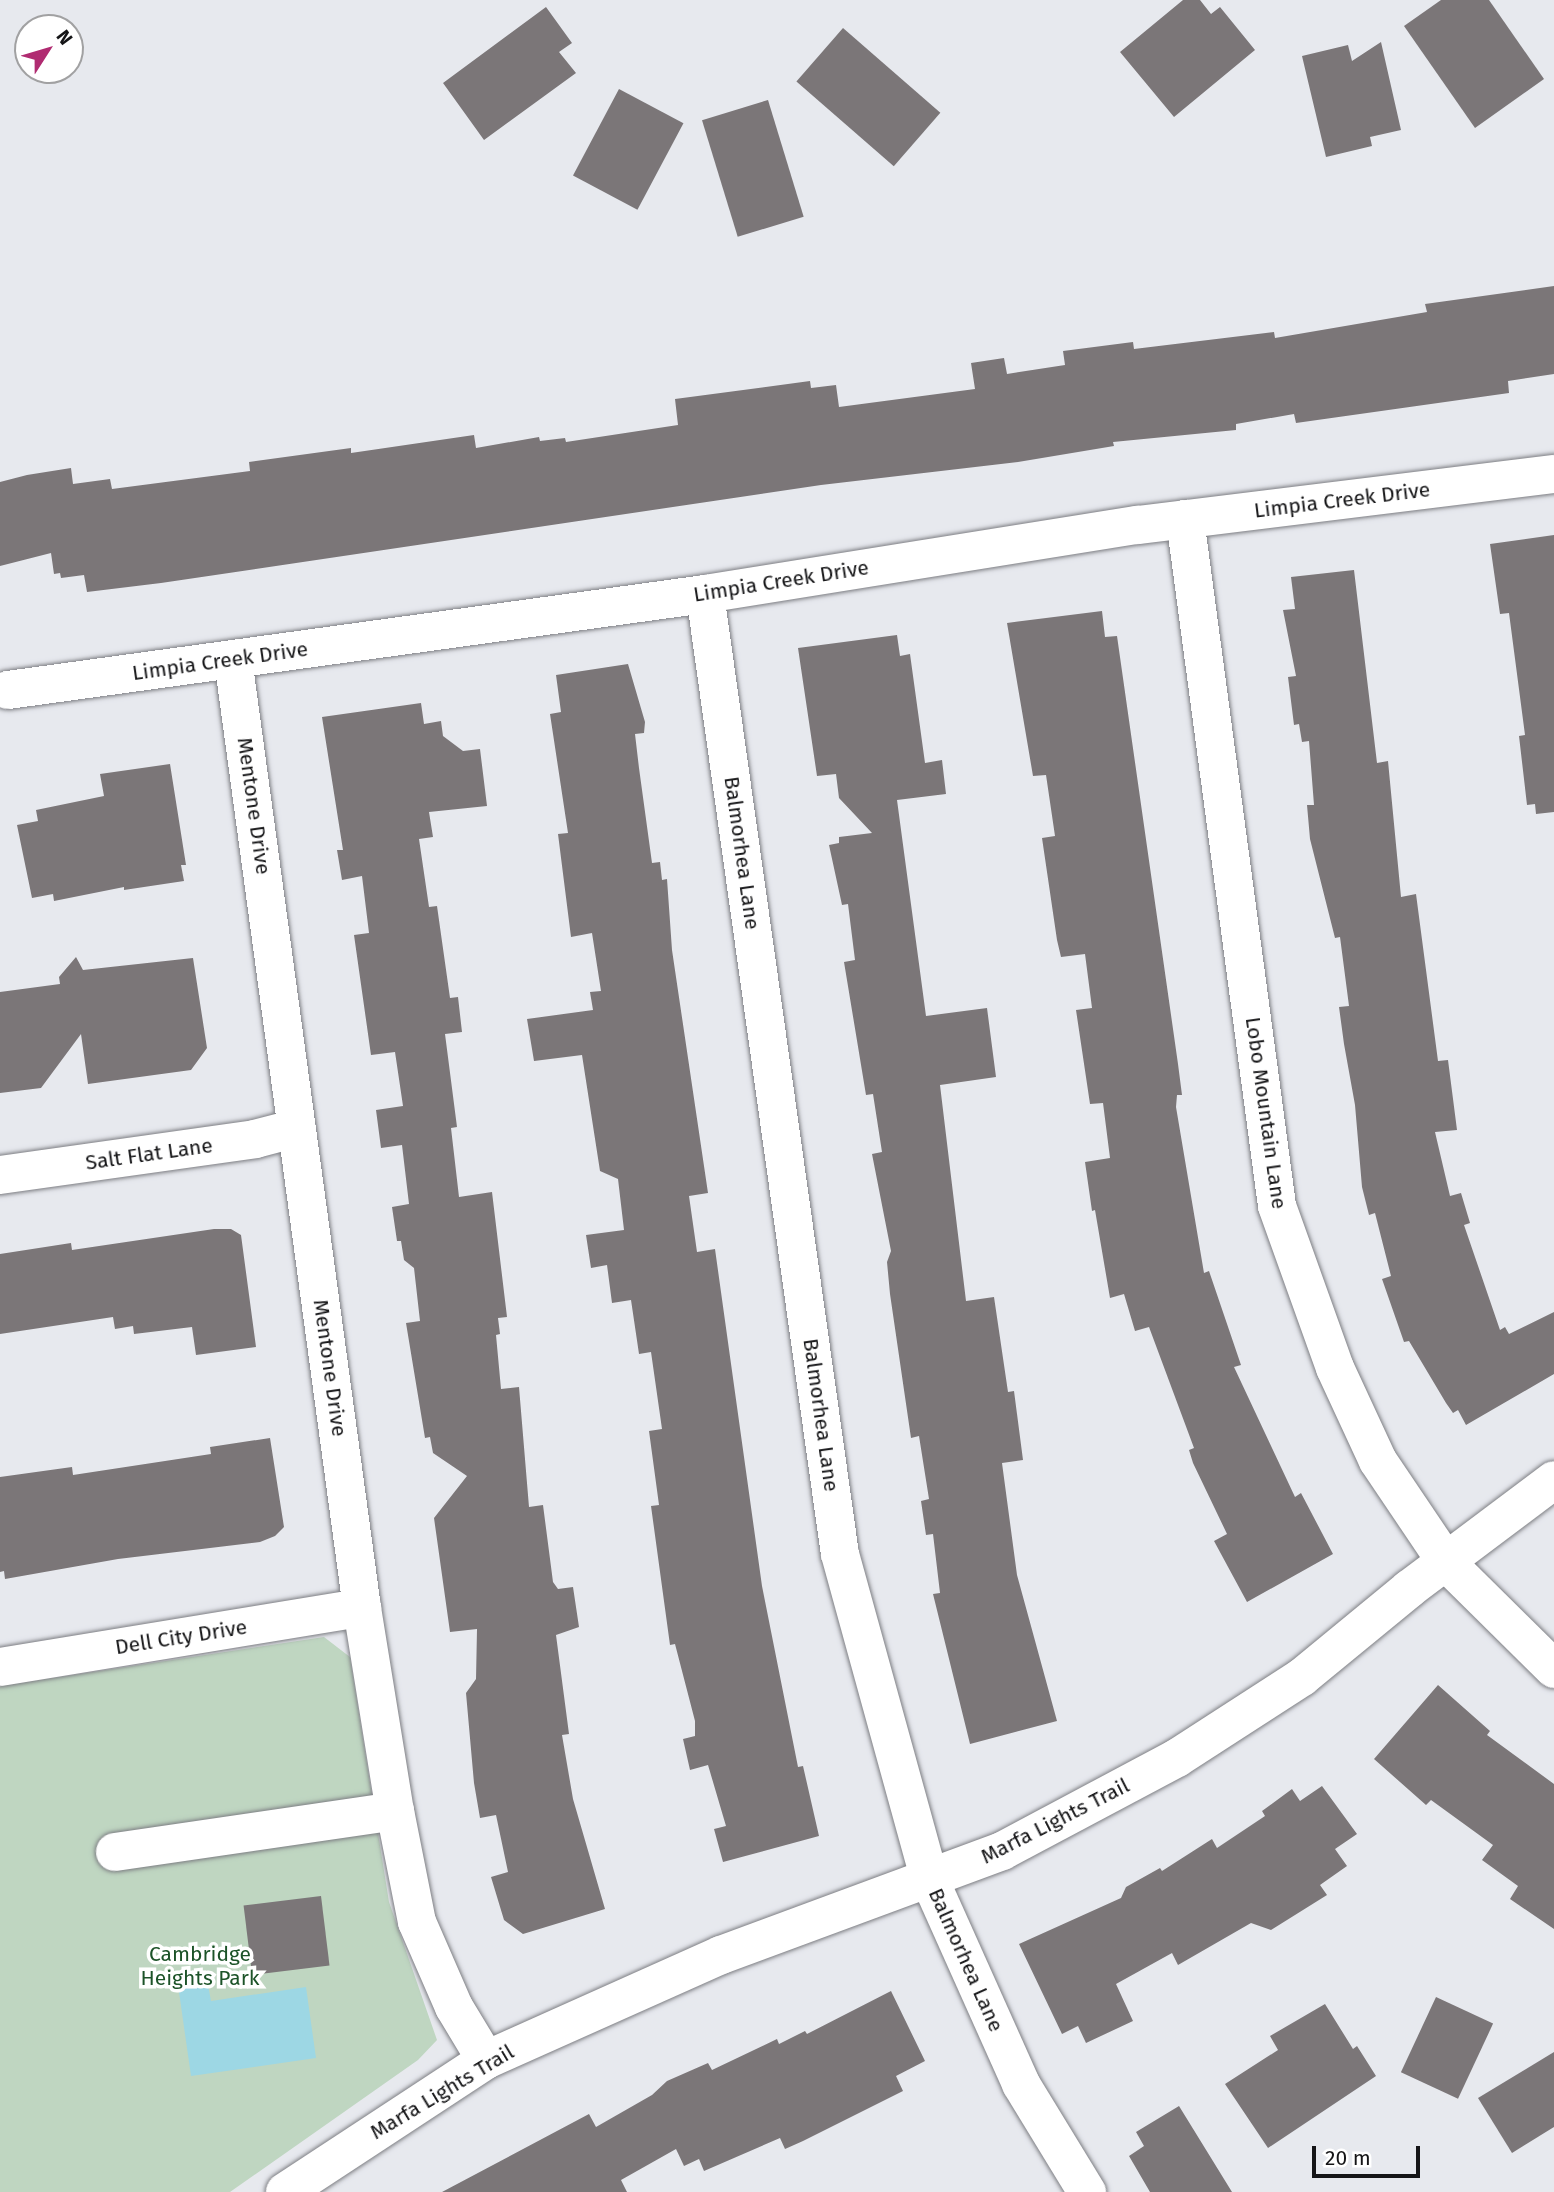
<!DOCTYPE html>
<style>
body{margin:0}
#map{position:relative;width:1554px;height:2192px;overflow:hidden;background:#e7e9ee;font-family:"Fira Sans",sans-serif}
div>[style]{position:absolute}
.green>*{inset:0;background:#bfd6c1}
.water>*{inset:0;background:#9dd7e4}
.building>*{inset:0;background:#7b7678;transform-origin:0 0}
.roads{filter:drop-shadow(0 0 2px #7d7e83) drop-shadow(0 0 2px #7d7e83)}
.minor>*{height:38px;margin:-19px;padding:0 19px;transform-origin:19px;border-radius:19px;background:#fff}
span{translate:-50% -50%;white-space:nowrap;text-align:center;line-height:1.15;-webkit-text-stroke:7px #fff;paint-order:stroke}
.street-label{font-size:21px;color:#151517}
.park-label{font-size:21px;color:#1c5328}
.north{position:absolute;left:14px;top:14px;width:70px;height:70px;box-sizing:border-box;background:#fff;border:2px solid #a1a1a2;border-radius:50%;rotate:53deg;font-size:19px;font-weight:700;line-height:28px;text-align:center;color:#151517}
.north::after{content:'';display:block;margin:auto;width:24px;height:32px;background:#b02b71;clip-path:polygon(50% 0,100% 100%,50% 72%,0 100%)}
.scale{position:absolute;left:1312px;top:2146px;width:108px;height:32px;box-sizing:border-box;border:4px solid #151517;border-top:0;padding-left:9px;font-size:21px;line-height:24px;white-space:nowrap;color:#151517;-webkit-text-stroke:5px #fff;paint-order:stroke}
</style>
<div id="map">
<div class="green">
<div style="clip-path:polygon(324px 1637px,350px 1657px,389px 1902px,437px 2040px,418px 2060px,230px 2192px,0 2192px,0 1686px)"></div>
</div>
<div class="water">
<div style="clip-path:polygon(206px 1974px,211px 2001px,306px 1987px,316px 2058px,191px 2076px,177px 1978px)"></div>
</div>
<div class="building">
<div style="clip-path:polygon(1183px 0,1200px 0,1211px 14px,1220px 7px,1255px 50px,1174px 117px,1120px 52px)"></div>
<div style="clip-path:polygon(1441px 0,1489px 0,1544px 79px,1475px 128px,1404px 26px)"></div>
<div style="clip-path:polygon(546px 7px,572px 43px,559px 52px,576px 73px,484px 140px,443px 83px)"></div>
<div style="left:843px;top:28px;width:129px;height:71px;rotate:41deg"></div>
<div style="clip-path:polygon(1381px 42px,1401px 130px,1370px 137px,1372px 146px,1326px 157px,1302px 56px,1348px 45px,1352px 61px)"></div>
<div style="left:619px;top:89px;width:73px;height:98px;rotate:28deg"></div>
<div style="left:768px;top:100px;width:122px;height:69px;rotate:73deg"></div>
<div style="clip-path:polygon(1554px 286px,1554px 374px,1508px 381px,1509px 393px,1296px 423px,1294px 414px,1236px 424px,1236px 430px,1113px 442px,1114px 446px,1018px 462px,821px 485px,161px 583px,87px 592px,84px 575px,61px 578px,60px 573px,54px 574px,51px 553px,0 566px,0 482px,27px 475px,71px 468px,73px 484px,110px 479px,112px 489px,250px 471px,249px 462px,351px 448px,351px 453px,474px 435px,476px 448px,539px 437px,540px 441px,565px 438px,566px 442px,678px 425px,675px 399px,810px 381px,811px 388px,836px 385px,839px 407px,975px 389px,971px 363px,1004px 358px,1007px 374px,1065px 365px,1063px 351px,1133px 342px,1134px 349px,1274px 332px,1275px 338px,1427px 312px,1425px 304px)"></div>
<div style="clip-path:polygon(1554px 535px,1554px 812px,1536px 814px,1535px 804px,1527px 805px,1519px 736px,1525px 735px,1509px 613px,1500px 614px,1490px 544px)"></div>
<div style="clip-path:polygon(1354px 570px,1377px 763px,1388px 761px,1401px 897px,1416px 894px,1438px 1061px,1448px 1060px,1457px 1130px,1435px 1132px,1450px 1196px,1461px 1193px,1470px 1223px,1464px 1225px,1500px 1330px,1505px 1327px,1509px 1334px,1554px 1312px,1554px 1374px,1466px 1425px,1458px 1410px,1453px 1413px,1446px 1403px,1409px 1341px,1404px 1342px,1382px 1279px,1391px 1276px,1375px 1213px,1369px 1215px,1362px 1187px,1355px 1105px,1344px 1044px,1339px 1007px,1349px 1006px,1340px 937px,1335px 938px,1310px 839px,1307px 805px,1314px 805px,1309px 741px,1302px 742px,1299px 724px,1294px 725px,1288px 677px,1296px 676px,1283px 610px,1295px 609px,1291px 577px)"></div>
<div style="clip-path:polygon(1102px 611px,1105px 637px,1117px 636px,1178px 1064px,1182px 1095px,1177px 1095px,1176px 1107px,1204px 1273px,1209px 1271px,1241px 1365px,1234px 1367px,1295px 1497px,1301px 1493px,1333px 1554px,1247px 1602px,1214px 1541px,1227px 1534px,1193px 1463px,1189px 1450px,1194px 1448px,1149px 1327px,1135px 1331px,1124px 1294px,1110px 1298px,1095px 1210px,1092px 1211px,1085px 1162px,1110px 1158px,1103px 1103px,1090px 1104px,1076px 1010px,1092px 1008px,1085px 954px,1061px 957px,1057px 940px,1042px 838px,1055px 836px,1046px 775px,1033px 776px,1007px 623px)"></div>
<div style="clip-path:polygon(897px 635px,900px 656px,910px 654px,925px 763px,942px 760px,946px 794px,897px 800px,926px 1016px,987px 1008px,996px 1077px,940px 1085px,966px 1301px,994px 1297px,1008px 1392px,1014px 1391px,1023px 1460px,1002px 1463px,1017px 1575px,1057px 1721px,970px 1744px,933px 1594px,940px 1593px,933px 1534px,926px 1535px,921px 1501px,929px 1499px,919px 1436px,911px 1438px,890px 1294px,887px 1262px,891px 1251px,872px 1154px,882px 1152px,873px 1094px,866px 1095px,844px 962px,855px 960px,848px 904px,842px 905px,829px 845px,839px 843px,839px 837px,872px 833px,839px 798px,836px 774px,817px 776px,798px 648px)"></div>
<div style="clip-path:polygon(628px 664px,645px 722px,644px 733px,635px 734px,639px 768px,652px 863px,660px 862px,662px 880px,667px 879px,672px 950px,708px 1193px,689px 1196px,697px 1252px,715px 1249px,762px 1586px,798px 1767px,803px 1766px,819px 1836px,723px 1862px,714px 1829px,726px 1826px,708px 1765px,690px 1770px,683px 1739px,695px 1736px,695px 1721px,675px 1644px,670px 1645px,651px 1506px,659px 1505px,649px 1431px,662px 1429px,651px 1352px,639px 1354px,631px 1300px,612px 1303px,607px 1265px,591px 1268px,586px 1235px,624px 1230px,618px 1179px,600px 1171px,582px 1055px,534px 1061px,527px 1019px,593px 1010px,590px 992px,601px 991px,592px 933px,571px 937px,558px 834px,568px 833px,550px 714px,561px 712px,556px 675px)"></div>
<div style="clip-path:polygon(421px 703px,424px 724px,441px 721px,443px 736px,463px 751px,480px 749px,487px 806px,429px 812px,433px 837px,419px 839px,429px 907px,437px 906px,450px 998px,458px 997px,462px 1032px,445px 1034px,457px 1127px,451px 1128px,459px 1197px,492px 1192px,507px 1317px,498px 1318px,500px 1334px,496px 1335px,501px 1389px,519px 1387px,529px 1507px,543px 1505px,553px 1582px,558px 1589px,573px 1587px,579px 1627px,556px 1635px,569px 1734px,562px 1735px,573px 1799px,605px 1909px,523px 1934px,504px 1920px,491px 1877px,508px 1872px,496px 1815px,480px 1818px,474px 1783px,466px 1693px,476px 1679px,477px 1629px,450px 1632px,434px 1518px,467px 1476px,433px 1453px,430px 1437px,425px 1438px,406px 1323px,420px 1321px,414px 1268px,404px 1260px,401px 1241px,397px 1241px,392px 1207px,409px 1204px,402px 1145px,381px 1148px,376px 1110px,403px 1106px,395px 1052px,371px 1055px,354px 935px,369px 933px,362px 876px,342px 880px,337px 850px,343px 850px,322px 717px)"></div>
<div style="clip-path:polygon(170px 764px,186px 865px,181px 865px,184px 881px,124px 890px,124px 887px,54px 901px,53px 894px,32px 898px,17px 825px,38px 821px,36px 810px,104px 796px,100px 774px)"></div>
<div style="clip-path:polygon(76px 957px,83px 970px,193px 958px,207px 1048px,191px 1070px,88px 1084px,81px 1034px,41px 1088px,0 1093px,0 992px,60px 984px,59px 977px)"></div>
<div style="clip-path:polygon(214px 1229px,231px 1229px,241px 1235px,256px 1347px,196px 1355px,192px 1327px,134px 1334px,133px 1326px,115px 1329px,113px 1317px,0 1334px,0 1254px,71px 1243px,72px 1250px)"></div>
<div style="clip-path:polygon(270px 1438px,284px 1527px,275px 1536px,260px 1542px,118px 1559px,5px 1579px,4px 1571px,0 1572px,0 1477px,72px 1467px,73px 1475px,211px 1454px,210px 1447px)"></div>
<div style="clip-path:polygon(1438px 1685px,1490px 1731px,1487px 1735px,1554px 1784px,1554px 1929px,1510px 1899px,1518px 1886px,1482px 1860px,1493px 1845px,1431px 1800px,1426px 1805px,1374px 1759px)"></div>
<div style="clip-path:polygon(1322px 1786px,1357px 1834px,1335px 1849px,1347px 1866px,1320px 1885px,1327px 1895px,1271px 1930px,1251px 1923px,1178px 1965px,1172px 1953px,1116px 1984px,1133px 2021px,1086px 2043px,1078px 2026px,1062px 2034px,1019px 1944px,1121px 1898px,1126px 1887px,1160px 1868px,1162px 1871px,1212px 1839px,1217px 1848px,1265px 1816px,1262px 1811px,1292px 1789px,1300px 1801px)"></div>
<div style="left:321px;top:1896px;width:70px;height:78px;rotate:83deg"></div>
<div style="clip-path:polygon(891px 1991px,925px 2061px,896px 2076px,903px 2091px,803px 2141px,785px 2149px,780px 2138px,704px 2171px,699px 2159px,684px 2166px,676px 2149px,621px 2180px,627px 2192px,442px 2192px,589px 2114px,596px 2127px,652px 2095px,667px 2081px,708px 2063px,712px 2070px,777px 2039px,779px 2044px,805px 2031px,807px 2034px)"></div>
<div style="left:1436px;top:1997px;width:63px;height:83px;rotate:25deg"></div>
<div style="clip-path:polygon(1325px 2004px,1353px 2049px,1357px 2046px,1376px 2076px,1268px 2148px,1225px 2084px,1278px 2050px,1270px 2036px)"></div>
<div style="clip-path:polygon(1554px 2052px,1554px 2127px,1512px 2153px,1478px 2098px)"></div>
<div style="clip-path:polygon(1179px 2106px,1232px 2192px,1150px 2192px,1129px 2156px,1144px 2146px,1136px 2132px)"></div>
</div>
<div class="roads">
<div class="minor">
<div style="left:1185px;top:519px;width:693px;rotate:82.37deg"></div>
<div style="left:1277px;top:1206px;width:172px;rotate:70.3deg"></div>
<div style="left:1335px;top:1368px;width:102px;rotate:65.2deg"></div>
<div style="left:1378px;top:1461px;width:122px;rotate:56deg"></div>
<div style="left:1446px;top:1562px;width:152px;rotate:44.7deg"></div>
<div style="left:705px;top:594px;width:969px;rotate:82deg"></div>
<div style="left:840px;top:1554px;width:336px;rotate:74.6deg"></div>
<div style="left:929px;top:1878px;width:226px;rotate:65.9deg"></div>
<div style="left:1021px;top:2084px;width:127px;rotate:58.6deg"></div>
<div style="left:233px;top:659px;width:958px;rotate:82.26deg"></div>
<div style="left:362px;top:1608px;width:206px;rotate:80.8deg"></div>
<div style="left:395px;top:1811px;width:113px;rotate:78.8deg"></div>
<div style="left:417px;top:1922px;width:93px;rotate:66.5deg"></div>
<div style="left:454px;top:2007px;width:62px;rotate:58.9deg"></div>
<div style="left:8px;top:690px;width:704px;rotate:-7.84deg"></div>
<div style="left:705px;top:594px;width:438px;rotate:-9.1deg"></div>
<div style="left:1138px;top:525px;width:419px;rotate:-7deg"></div>
<div style="left:0;top:1175px;width:258px;rotate:-8deg"></div>
<div style="left:255px;top:1139px;width:43px;rotate:-14.7deg"></div>
<div style="left:0;top:1667px;width:367px;rotate:-9.3deg"></div>
<div style="left:115px;top:1852px;width:283px;rotate:-8.3deg"></div>
<div style="left:285px;top:2192px;width:240px;rotate:-33.3deg"></div>
<div style="left:486px;top:2060px;width:257px;rotate:-24.1deg"></div>
<div style="left:721px;top:1955px;width:300px;rotate:-20.3deg"></div>
<div style="left:1002px;top:1851px;width:198px;rotate:-28deg"></div>
<div style="left:1177px;top:1758px;width:149px;rotate:-32.9deg"></div>
<div style="left:1302px;top:1677px;width:139px;rotate:-39.4deg"></div>
<div style="left:1409px;top:1589px;width:181px;rotate:-36.9deg"></div>
</div>
</div>
<div class="street-label">
<span style="left:1342px;top:500px;rotate:-7deg">Limpia Creek Drive</span>
<span style="left:781px;top:581px;rotate:-9deg">Limpia Creek Drive</span>
<span style="left:220px;top:661px;rotate:-8deg">Limpia Creek Drive</span>
<span style="left:254px;top:806px;rotate:82deg">Mentone Drive</span>
<span style="left:742px;top:853px;rotate:82deg">Balmorhea Lane</span>
<span style="left:1266px;top:1113px;rotate:82deg">Lobo Mountain Lane</span>
<span style="left:149px;top:1154px;rotate:-8deg">Salt Flat Lane</span>
<span style="left:330px;top:1368px;rotate:82deg">Mentone Drive</span>
<span style="left:821px;top:1415px;rotate:82deg">Balmorhea Lane</span>
<span style="left:181px;top:1637px;rotate:-9deg">Dell City Drive</span>
<span style="left:1055px;top:1821px;rotate:-27deg">Marfa Lights Trail</span>
<span style="left:966px;top:1960px;rotate:66deg">Balmorhea Lane</span>
<span style="left:442px;top:2092px;rotate:-31deg">Marfa Lights Trail</span>
</div>
<div class="park-label">
<span style="left:200px;top:1966px">Cambridge<br>Heights Park</span>
</div>
<div class="north">N</div>
<div class="scale">20 m</div>
</div>
